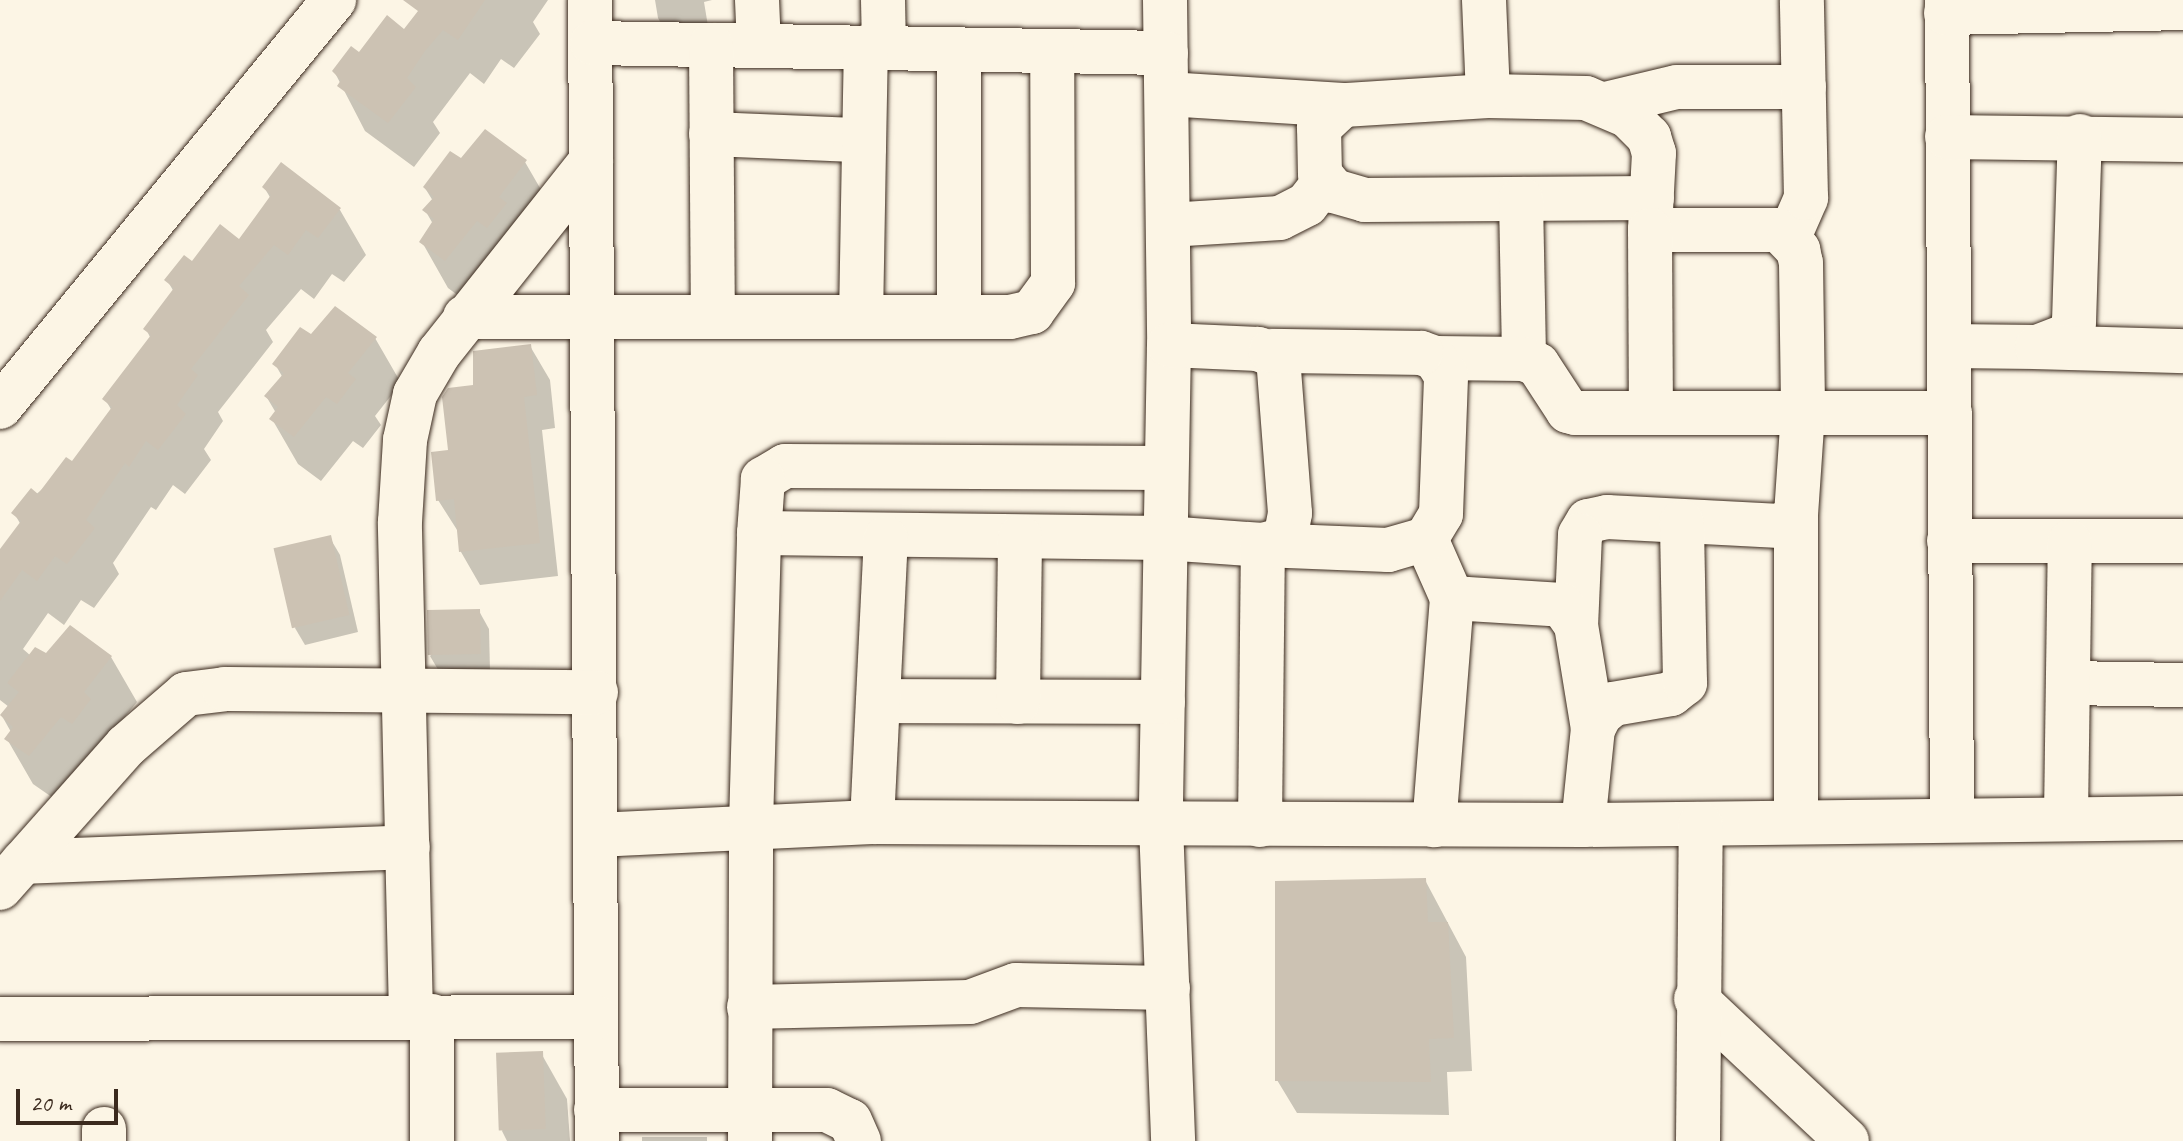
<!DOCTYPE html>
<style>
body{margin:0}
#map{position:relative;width:2183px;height:1141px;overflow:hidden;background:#fcf5e5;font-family:Caveat,sans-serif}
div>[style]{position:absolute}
.shadow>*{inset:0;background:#0003;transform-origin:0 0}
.building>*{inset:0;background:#ccc2b3;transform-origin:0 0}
.roads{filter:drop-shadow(0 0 2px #3b2a1e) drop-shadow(0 0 2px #3b2a1e)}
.minor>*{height:44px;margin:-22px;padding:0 22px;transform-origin:22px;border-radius:22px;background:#fcf5e5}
span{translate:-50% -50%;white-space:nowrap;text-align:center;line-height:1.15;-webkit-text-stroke:6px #fcf5e5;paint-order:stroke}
.scale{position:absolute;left:16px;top:1089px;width:102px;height:36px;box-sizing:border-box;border:4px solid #3b2a1e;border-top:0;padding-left:10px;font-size:24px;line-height:28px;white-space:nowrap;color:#3b2a1e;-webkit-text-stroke:6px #fcf5e5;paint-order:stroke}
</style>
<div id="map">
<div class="shadow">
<div style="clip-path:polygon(428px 0,548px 0,533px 22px,540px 34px,514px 68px,501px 59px,484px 84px,470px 73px,433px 122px,440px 133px,414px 167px,365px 131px,334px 71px,405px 32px)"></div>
<div style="clip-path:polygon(655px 0,712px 0,704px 2px,711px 44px,673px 44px,658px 18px)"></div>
<div style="clip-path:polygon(462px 160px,525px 162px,551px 207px,471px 305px,448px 288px,422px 242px,433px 224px,425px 210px,433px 201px,425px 188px)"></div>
<div style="clip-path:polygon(264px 187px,340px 210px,366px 255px,344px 282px,332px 274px,314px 299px,301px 289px,266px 330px,273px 342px,218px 412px,223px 421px,204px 449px,211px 460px,185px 494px,173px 485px,156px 510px,151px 507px,113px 563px,119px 574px,94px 608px,81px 600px,64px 625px,48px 613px,23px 649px,31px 656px,111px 657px,137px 702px,56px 800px,33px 784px,7px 739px,11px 732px,2px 716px,9px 707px,0 700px,0 552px,21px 525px,14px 513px,72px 464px,112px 411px,105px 399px,151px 339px,146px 329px,174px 292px,167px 280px,239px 242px,271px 199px)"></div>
<div style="clip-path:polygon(311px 337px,375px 338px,401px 383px,375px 416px,381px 425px,363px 448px,353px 441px,321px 481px,298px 464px,272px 419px,276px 413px,266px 396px,283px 378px,275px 364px)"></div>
<div style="clip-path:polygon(530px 346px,550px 380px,555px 428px,542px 430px,558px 576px,480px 585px,461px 552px,459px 533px,438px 500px,475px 387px)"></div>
<div style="clip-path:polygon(330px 538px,340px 555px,358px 632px,305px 645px,295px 628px)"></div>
<div style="clip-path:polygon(479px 611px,489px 629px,490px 671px,440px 673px,430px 656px)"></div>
<div style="clip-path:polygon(1425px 880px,1466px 957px,1472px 1071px,1447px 1072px,1449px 1115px,1297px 1113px,1277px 1080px)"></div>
<div style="clip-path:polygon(541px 1053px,567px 1099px,570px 1141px,507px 1141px,502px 1131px)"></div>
<div style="left:642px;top:1137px;width:65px;height:4px"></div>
</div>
<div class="building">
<div style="clip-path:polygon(403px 0,485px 0,458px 40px,443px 30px,425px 51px,407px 78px,416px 87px,388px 123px,337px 86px,341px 80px,332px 71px,351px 46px,359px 52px,387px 15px,404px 29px,418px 11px)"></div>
<div style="clip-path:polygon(485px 129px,527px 160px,499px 197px,507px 203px,487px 228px,477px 221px,445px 261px,419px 242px,434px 219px,422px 210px,434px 197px,423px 187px,450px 151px,461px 158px)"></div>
<div style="clip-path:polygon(281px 162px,341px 208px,318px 238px,306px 230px,288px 255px,274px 245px,239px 286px,249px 295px,191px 369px,198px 375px,177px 405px,186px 414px,158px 450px,146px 441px,129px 467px,125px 463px,86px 520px,95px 528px,67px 564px,55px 556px,37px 581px,22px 570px,0 601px,0 549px,21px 521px,11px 513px,31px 488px,38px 494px,66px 457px,72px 461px,112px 407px,102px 399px,151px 335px,143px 329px,174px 288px,164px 280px,184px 255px,192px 261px,220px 224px,239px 239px,271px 195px,262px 187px)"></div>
<div style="clip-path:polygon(335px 306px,377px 337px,348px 373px,356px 379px,337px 404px,326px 397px,294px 437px,269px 419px,278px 407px,264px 396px,284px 373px,272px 364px,300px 327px,311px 334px)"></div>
<div style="clip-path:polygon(531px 344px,537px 395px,524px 397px,540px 543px,459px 552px,454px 499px,436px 501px,431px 452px,448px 450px,442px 397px,448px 388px,473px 385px,473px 351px)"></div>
<div style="left:331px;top:535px;width:82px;height:59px;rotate:77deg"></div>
<div style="left:480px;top:609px;width:45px;height:53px;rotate:89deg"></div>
<div style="clip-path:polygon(70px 625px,112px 656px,84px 692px,91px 699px,72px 724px,61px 717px,29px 756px,4px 739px,13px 727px,0 715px,19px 692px,7px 683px,35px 647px,46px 653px)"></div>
<div style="clip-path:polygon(1426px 878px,1428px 922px,1448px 922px,1454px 1038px,1429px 1039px,1431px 1082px,1275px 1081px,1275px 881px)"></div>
<div style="left:543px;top:1051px;width:78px;height:47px;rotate:88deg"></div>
</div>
<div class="roads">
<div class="minor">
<div style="left:590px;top:0;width:1141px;rotate:89.65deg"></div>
<div style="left:757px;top:0;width:46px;rotate:87.5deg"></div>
<div style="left:883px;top:0;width:48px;rotate:88.8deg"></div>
<div style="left:1165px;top:0;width:345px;rotate:89.3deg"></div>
<div style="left:1169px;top:345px;width:480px;rotate:91deg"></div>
<div style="left:1161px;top:825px;width:316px;rotate:87.8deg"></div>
<div style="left:1484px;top:0;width:96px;rotate:87.6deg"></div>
<div style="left:1488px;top:96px;width:98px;rotate:1.2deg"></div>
<div style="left:1586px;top:98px;width:46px;rotate:23.2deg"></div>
<div style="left:1628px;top:116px;width:30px;rotate:45deg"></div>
<div style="left:1649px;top:137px;width:17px;rotate:73deg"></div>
<div style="left:1654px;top:153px;width:77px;rotate:93deg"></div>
<div style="left:1650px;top:230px;width:129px"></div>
<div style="left:1779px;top:230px;width:28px;rotate:46deg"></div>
<div style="left:1798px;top:250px;width:13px;rotate:77deg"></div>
<div style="left:1801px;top:263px;width:149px;rotate:89.2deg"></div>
<div style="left:1803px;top:412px;width:104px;rotate:93.9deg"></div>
<div style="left:1796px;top:516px;width:19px;rotate:148deg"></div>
<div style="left:1780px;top:526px;width:173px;rotate:-177deg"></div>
<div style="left:1607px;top:517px;width:19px;rotate:168deg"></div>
<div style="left:1588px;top:521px;width:16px;rotate:120deg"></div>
<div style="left:1580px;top:535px;width:90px;rotate:92.5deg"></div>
<div style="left:1947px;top:0;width:817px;rotate:89.65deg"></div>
<div style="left:1946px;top:13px;width:237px;rotate:-1.2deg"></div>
<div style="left:592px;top:43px;width:574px;rotate:1deg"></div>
<div style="left:711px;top:45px;width:269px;rotate:89.6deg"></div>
<div style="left:959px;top:49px;width:267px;rotate:90deg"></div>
<div style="left:1167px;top:94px;width:176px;rotate:3.6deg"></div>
<div style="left:1488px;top:96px;width:145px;rotate:176.4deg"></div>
<div style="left:1343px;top:105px;width:33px;rotate:137deg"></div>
<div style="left:1319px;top:127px;width:47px;rotate:88.8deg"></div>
<div style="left:1320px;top:174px;width:22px;rotate:51deg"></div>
<div style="left:1334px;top:191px;width:32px;rotate:16deg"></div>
<div style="left:1365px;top:200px;width:287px;rotate:-0.4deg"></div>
<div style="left:1606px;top:104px;width:73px;rotate:-13.5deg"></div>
<div style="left:1677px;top:87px;width:127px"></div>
<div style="left:711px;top:134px;width:144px;rotate:2.4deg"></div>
<div style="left:855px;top:140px;width:12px;rotate:42deg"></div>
<div style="left:864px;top:148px;width:167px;rotate:91deg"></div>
<div style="left:1947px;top:137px;width:236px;rotate:0.7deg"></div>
<div style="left:864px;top:148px;width:101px;rotate:-88.9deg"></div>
<div style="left:1521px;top:199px;width:160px;rotate:88.9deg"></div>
<div style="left:1169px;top:225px;width:111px;rotate:-3.6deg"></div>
<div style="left:1280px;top:218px;width:30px;rotate:-27deg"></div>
<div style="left:1307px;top:204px;width:29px;rotate:-52deg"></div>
<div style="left:1650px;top:230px;width:181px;rotate:89.7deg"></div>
<div style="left:1789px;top:237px;width:43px;rotate:-66.4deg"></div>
<div style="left:1806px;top:198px;width:198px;rotate:-91.2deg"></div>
<div style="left:465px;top:317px;width:545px"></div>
<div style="left:1010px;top:317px;width:23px;rotate:-13deg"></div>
<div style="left:1032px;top:312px;width:36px;rotate:-54deg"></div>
<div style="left:1053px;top:283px;width:232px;rotate:-90.2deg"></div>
<div style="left:1949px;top:346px;width:88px;rotate:0.7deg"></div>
<div style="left:2037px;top:347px;width:34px;rotate:-21deg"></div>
<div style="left:2069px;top:335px;width:14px;rotate:-69deg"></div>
<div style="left:2074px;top:322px;width:186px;rotate:-88.2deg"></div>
<div style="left:2037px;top:347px;width:146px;rotate:1.6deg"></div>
<div style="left:1435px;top:358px;width:89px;rotate:0.6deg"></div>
<div style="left:1524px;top:359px;width:15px;rotate:23deg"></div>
<div style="left:1538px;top:365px;width:55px;rotate:56.9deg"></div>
<div style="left:1568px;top:411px;width:7px;rotate:16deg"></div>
<div style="left:1575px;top:413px;width:375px"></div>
<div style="left:0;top:407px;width:527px;rotate:-50.63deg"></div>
<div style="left:1166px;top:468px;width:381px;rotate:-179.7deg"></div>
<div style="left:785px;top:466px;width:26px;rotate:149deg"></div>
<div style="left:763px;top:479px;width:54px;rotate:94.2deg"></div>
<div style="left:759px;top:533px;width:406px;rotate:0.7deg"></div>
<div style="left:1165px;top:538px;width:98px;rotate:4.1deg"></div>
<div style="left:1263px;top:545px;width:16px;rotate:-15deg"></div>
<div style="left:1278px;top:541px;width:11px;rotate:-41deg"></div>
<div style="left:1286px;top:534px;width:21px;rotate:-79deg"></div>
<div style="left:1290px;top:513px;width:156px;rotate:-94.4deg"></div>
<div style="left:1278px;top:357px;width:22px;rotate:-158deg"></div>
<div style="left:1258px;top:349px;width:89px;rotate:-177.4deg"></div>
<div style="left:1426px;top:539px;width:64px;rotate:66.2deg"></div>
<div style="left:1452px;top:598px;width:228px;rotate:94.5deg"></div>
<div style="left:1949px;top:541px;width:234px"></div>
<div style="left:1452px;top:598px;width:110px;rotate:3.6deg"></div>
<div style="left:1562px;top:605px;width:24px;rotate:55deg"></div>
<div style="left:1576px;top:625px;width:105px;rotate:80.7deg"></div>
<div style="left:2068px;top:683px;width:115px;rotate:1deg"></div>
<div style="left:878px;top:701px;width:285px;rotate:0.2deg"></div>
<div style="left:1018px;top:702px;width:165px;rotate:-89.3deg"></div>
<div style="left:2066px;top:817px;width:275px;rotate:-89.2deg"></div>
<div style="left:872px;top:822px;width:284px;rotate:-87.2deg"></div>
<div style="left:1796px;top:822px;width:306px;rotate:-90deg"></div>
<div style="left:1260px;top:825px;width:280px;rotate:-89.4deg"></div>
<div style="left:1263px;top:545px;width:125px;rotate:2.3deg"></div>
<div style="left:1388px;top:550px;width:40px;rotate:-16deg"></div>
<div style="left:1426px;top:539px;width:29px;rotate:-59deg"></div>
<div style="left:1441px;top:514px;width:139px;rotate:-87.9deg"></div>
<div style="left:1446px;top:375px;width:20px;rotate:-123deg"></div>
<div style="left:1435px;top:358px;width:15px;rotate:-160deg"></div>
<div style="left:1421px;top:353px;width:150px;rotate:-179.2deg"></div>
<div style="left:1583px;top:825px;width:97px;rotate:-84.1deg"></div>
<div style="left:1593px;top:729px;width:16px;rotate:-63deg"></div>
<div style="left:1600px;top:715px;width:17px;rotate:-40deg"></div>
<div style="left:1613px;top:704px;width:59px;rotate:-9.8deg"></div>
<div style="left:1671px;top:694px;width:18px;rotate:-38deg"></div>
<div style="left:1685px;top:683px;width:161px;rotate:-91.1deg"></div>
<div style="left:596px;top:835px;width:276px;rotate:-2.7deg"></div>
<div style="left:872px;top:822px;width:711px;rotate:0.24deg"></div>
<div style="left:1583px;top:825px;width:600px;rotate:-0.67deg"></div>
<div style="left:23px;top:862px;width:385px;rotate:-2.2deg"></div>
<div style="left:0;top:888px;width:190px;rotate:-48.4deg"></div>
<div style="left:126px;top:746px;width:79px;rotate:-40.9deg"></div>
<div style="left:186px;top:694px;width:38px;rotate:-7deg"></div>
<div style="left:224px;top:689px;width:372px;rotate:0.5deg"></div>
<div style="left:1696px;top:999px;width:207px;rotate:43.2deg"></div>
<div style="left:749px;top:1007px;width:221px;rotate:-1.3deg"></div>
<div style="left:970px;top:1002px;width:49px;rotate:-20.3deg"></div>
<div style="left:1016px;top:985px;width:152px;rotate:1.1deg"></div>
<div style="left:411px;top:1015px;width:493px;rotate:-91.3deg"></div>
<div style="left:400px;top:522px;width:82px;rotate:-86.5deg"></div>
<div style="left:405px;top:440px;width:47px;rotate:-77.7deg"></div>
<div style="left:415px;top:394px;width:48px;rotate:-59.7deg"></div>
<div style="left:439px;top:353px;width:245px;rotate:-51.6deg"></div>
<div style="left:432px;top:1016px;width:125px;rotate:90deg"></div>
<div style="left:0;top:1019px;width:596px;rotate:-0.19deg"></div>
<div style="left:596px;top:1110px;width:231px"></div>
<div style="left:827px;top:1110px;width:25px;rotate:26deg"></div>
<div style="left:850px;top:1121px;width:22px;rotate:66deg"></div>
<div style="left:104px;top:1129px;width:12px;rotate:90deg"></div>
<div style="left:750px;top:1141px;width:316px;rotate:-89.8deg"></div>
<div style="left:751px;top:825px;width:292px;rotate:-88.4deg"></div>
<div style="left:1698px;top:1141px;width:317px;rotate:-89.5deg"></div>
</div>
</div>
<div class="scale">20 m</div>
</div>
